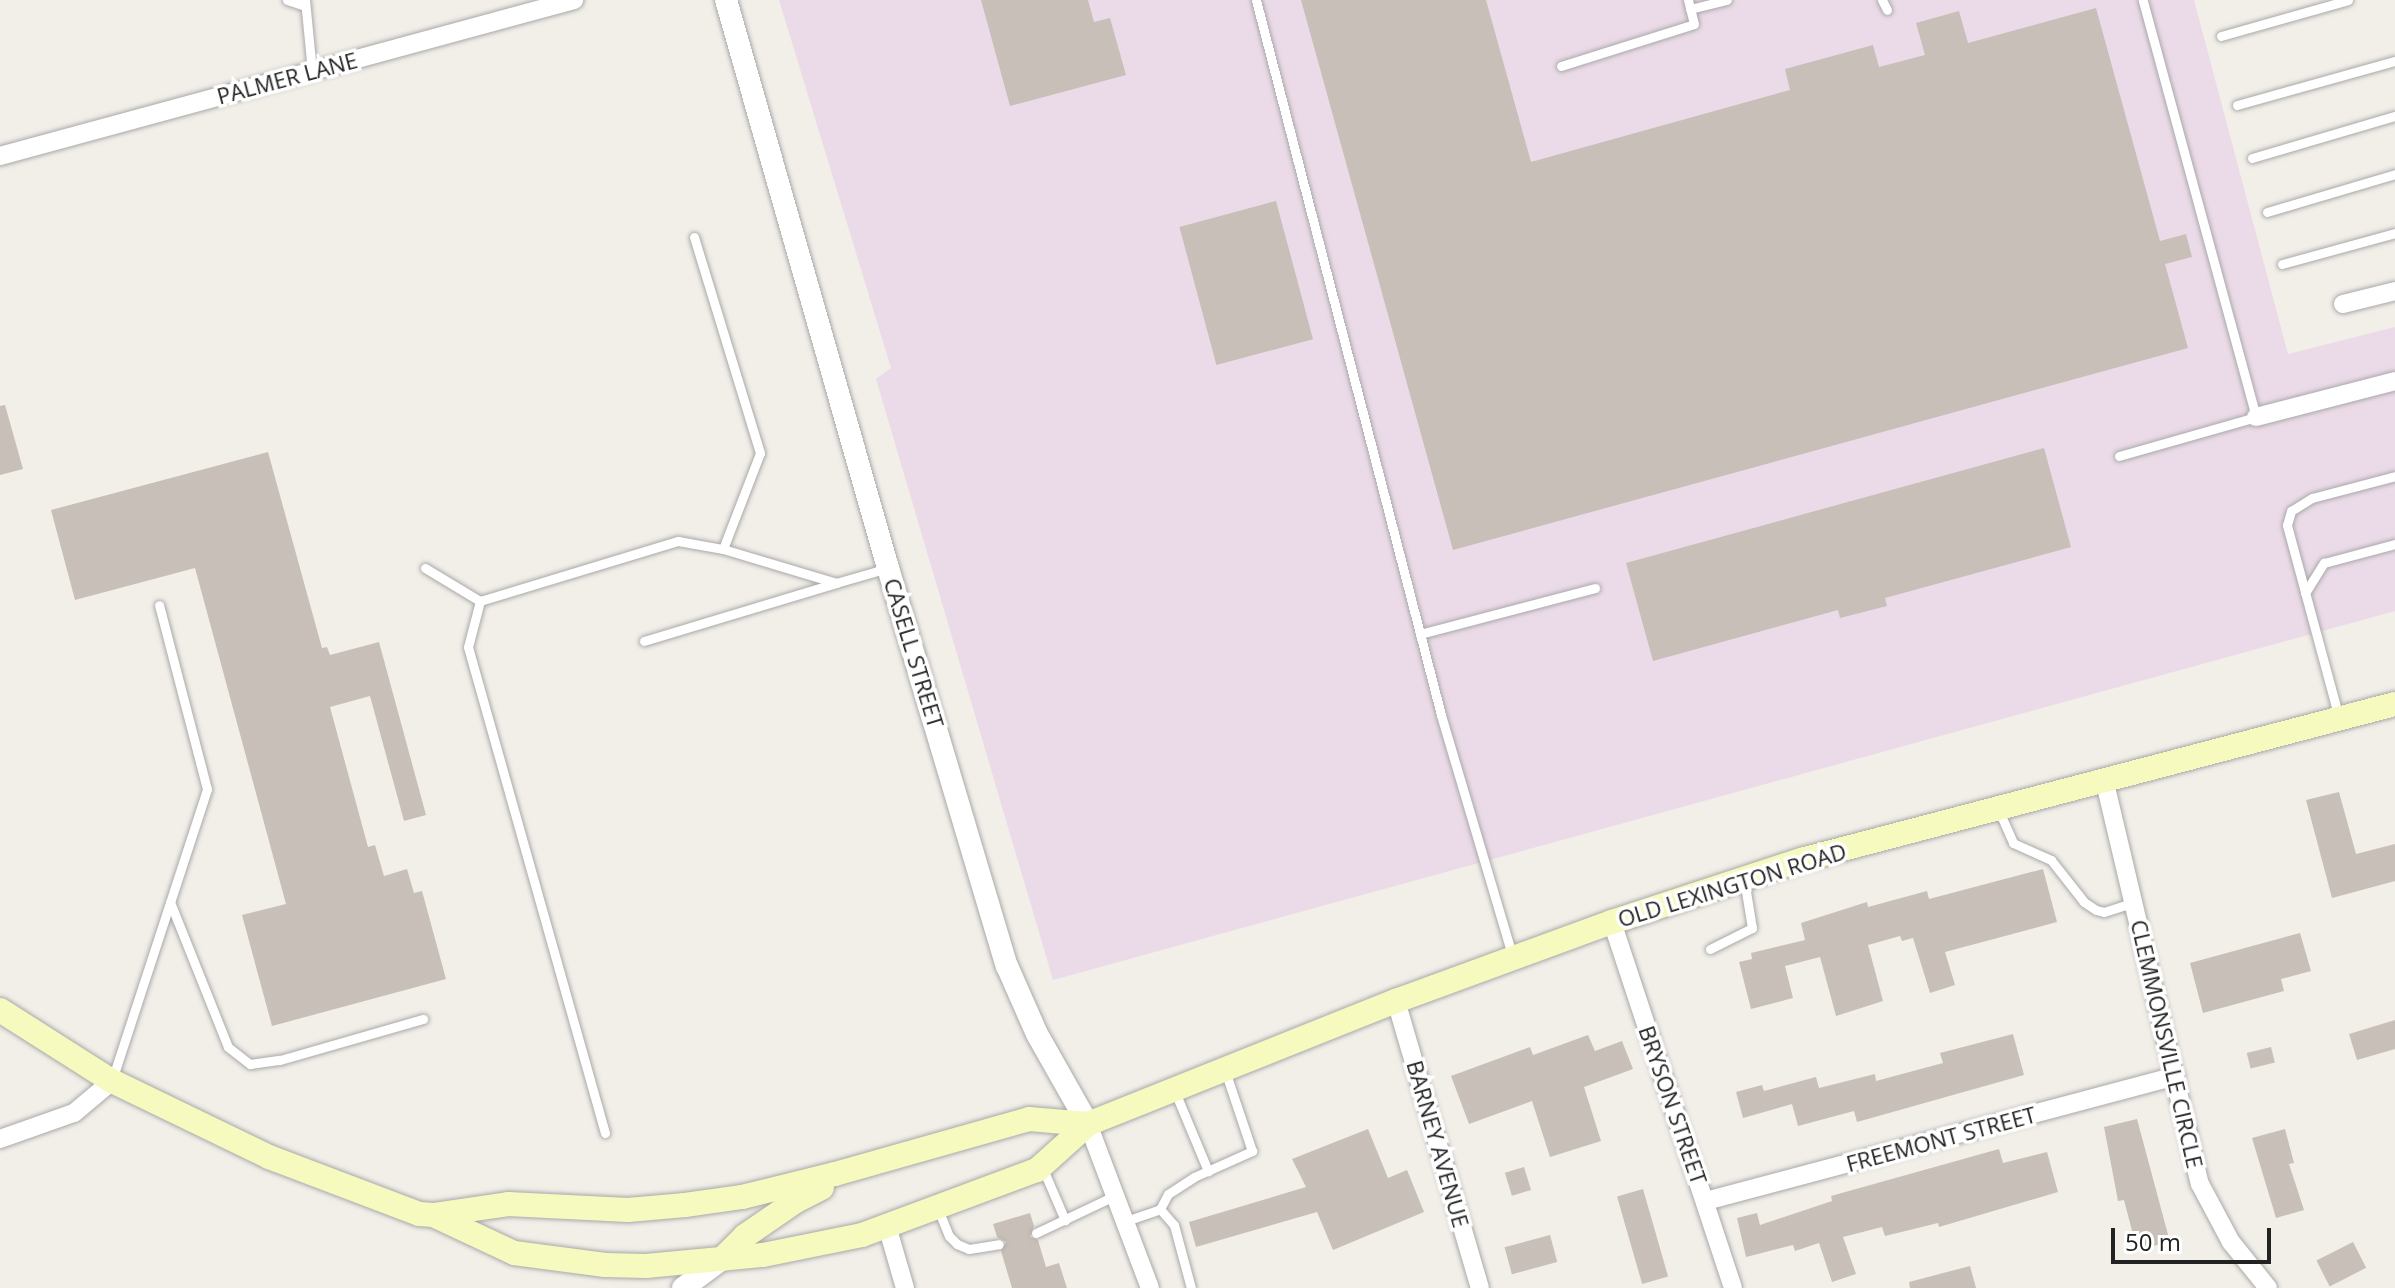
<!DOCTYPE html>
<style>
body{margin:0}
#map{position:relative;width:2395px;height:1288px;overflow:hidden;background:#f2efe9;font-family:"Open Sans",sans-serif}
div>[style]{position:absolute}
.industrial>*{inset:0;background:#ebdbe8}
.building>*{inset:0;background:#c7bfb8;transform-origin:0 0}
.roads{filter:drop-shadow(0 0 2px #a9a9a9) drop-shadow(0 0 2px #a9a9a9)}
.service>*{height:9px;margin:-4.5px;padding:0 4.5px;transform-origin:4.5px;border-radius:4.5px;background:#fff}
.minor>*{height:18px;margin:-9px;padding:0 9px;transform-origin:9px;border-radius:9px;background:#fff}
.tertiary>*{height:22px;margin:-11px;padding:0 11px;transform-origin:11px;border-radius:11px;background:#fff}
.secondary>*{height:24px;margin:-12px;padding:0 12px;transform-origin:12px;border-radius:12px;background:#f7fabf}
span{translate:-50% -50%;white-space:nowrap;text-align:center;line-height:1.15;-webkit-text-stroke:7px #fff;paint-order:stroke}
.street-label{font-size:22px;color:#222}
.scale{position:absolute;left:2111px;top:1228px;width:160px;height:36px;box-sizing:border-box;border:4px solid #222;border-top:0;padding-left:10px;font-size:24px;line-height:28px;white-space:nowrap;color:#222;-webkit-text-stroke:6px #fff;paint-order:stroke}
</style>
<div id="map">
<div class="industrial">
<div style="clip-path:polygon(779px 0,2194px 0,2288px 354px,2395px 327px,2395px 611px,1053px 980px,876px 379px,891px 368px)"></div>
</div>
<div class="building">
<div style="clip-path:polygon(981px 0,1088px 0,1094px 22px,1110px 18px,1126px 75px,1010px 106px)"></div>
<div style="clip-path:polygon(1301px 0,1486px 0,1531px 162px,1790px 90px,1785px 69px,1873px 45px,1879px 67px,1925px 55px,1916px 23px,1959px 11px,1968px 43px,2096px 8px,2160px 241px,2186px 234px,2192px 257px,2165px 264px,2188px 348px,1453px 550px)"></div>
<div style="left:1276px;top:201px;width:143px;height:100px;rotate:75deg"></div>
<div style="clip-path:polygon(5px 405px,23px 469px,0 475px,0 406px)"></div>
<div style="clip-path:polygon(2044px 448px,2071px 547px,1885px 598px,1887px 606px,1840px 618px,1838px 610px,1653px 661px,1626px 563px)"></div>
<div style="clip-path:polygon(268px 452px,322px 648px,327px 647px,330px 655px,379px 642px,426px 815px,404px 821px,370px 696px,330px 707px,368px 847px,375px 845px,384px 876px,407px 869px,414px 893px,422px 891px,446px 979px,272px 1026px,242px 915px,286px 904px,195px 568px,75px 600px,51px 510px)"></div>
<div style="clip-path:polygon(2339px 792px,2356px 854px,2395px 844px,2395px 881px,2332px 898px,2306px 800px)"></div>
<div style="clip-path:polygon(2043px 869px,2057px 922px,1945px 952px,1955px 985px,1930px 993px,1913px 938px,1902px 941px,1900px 936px,1868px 945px,1883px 1001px,1836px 1016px,1820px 957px,1785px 966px,1793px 998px,1751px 1009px,1739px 962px,1752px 959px,1751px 953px,1805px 940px,1801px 923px,1867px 902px,1868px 907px,1927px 891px,1929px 899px)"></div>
<div style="clip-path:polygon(2300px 933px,2311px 971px,2281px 979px,2284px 991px,2203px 1013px,2190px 963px)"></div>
<div style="clip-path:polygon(2395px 1020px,2395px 1049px,2357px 1060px,2349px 1034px)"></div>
<div style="clip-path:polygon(2013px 1034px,2024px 1075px,1857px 1122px,1854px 1111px,1798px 1126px,1792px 1104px,1743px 1118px,1736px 1092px,1762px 1085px,1764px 1091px,1816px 1077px,1819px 1088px,1875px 1074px,1876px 1081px,1943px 1063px,1940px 1053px)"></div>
<div style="clip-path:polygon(1588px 1035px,1595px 1051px,1622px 1041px,1633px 1069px,1584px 1087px,1601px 1141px,1550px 1157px,1532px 1101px,1469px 1124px,1451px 1076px,1530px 1047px,1533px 1055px)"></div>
<div style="left:2271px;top:1047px;width:16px;height:25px;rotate:76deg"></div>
<div style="clip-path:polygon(2137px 1119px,2170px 1242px,2137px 1250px,2124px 1200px,2118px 1201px,2104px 1127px)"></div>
<div style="clip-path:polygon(1368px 1129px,1388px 1178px,1407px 1170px,1424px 1212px,1333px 1250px,1317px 1212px,1196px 1247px,1189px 1222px,1306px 1187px,1292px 1159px)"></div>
<div style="clip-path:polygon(2285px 1129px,2294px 1163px,2289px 1164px,2304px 1210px,2276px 1218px,2252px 1138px)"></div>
<div style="clip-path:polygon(1999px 1149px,2003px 1163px,2047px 1152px,2058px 1192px,1939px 1227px,1938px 1223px,1885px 1236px,1882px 1227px,1843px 1237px,1856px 1274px,1832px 1282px,1819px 1243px,1795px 1251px,1793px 1245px,1746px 1257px,1737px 1218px,1757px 1213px,1760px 1225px,1832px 1201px,1831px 1196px)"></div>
<div style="left:1524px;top:1167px;width:24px;height:20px;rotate:73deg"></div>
<div style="left:1643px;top:1189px;width:91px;height:27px;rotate:74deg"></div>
<div style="clip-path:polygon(1030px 1213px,1034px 1226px,1030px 1237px,1038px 1240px,1046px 1267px,1059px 1263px,1067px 1288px,1012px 1288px,1001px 1251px,1006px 1242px,997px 1237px,993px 1224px)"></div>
<div style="left:1550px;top:1235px;width:28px;height:47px;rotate:75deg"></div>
<div style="left:2353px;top:1242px;width:29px;height:41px;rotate:63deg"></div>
<div style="clip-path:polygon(1970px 1266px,1976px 1288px,1910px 1288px,1909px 1282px)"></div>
</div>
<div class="roads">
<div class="service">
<div style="left:287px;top:0;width:19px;rotate:18deg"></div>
<div style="left:305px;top:0;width:71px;rotate:84.4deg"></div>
<div style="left:1256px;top:0;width:739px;rotate:75.49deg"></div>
<div style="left:1441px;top:715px;width:253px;rotate:73.5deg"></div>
<div style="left:1882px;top:0;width:11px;rotate:63deg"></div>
<div style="left:1690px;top:9px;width:38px;rotate:-14deg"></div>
<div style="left:2221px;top:36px;width:132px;rotate:-15.8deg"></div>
<div style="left:1561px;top:66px;width:139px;rotate:-17.5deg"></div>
<div style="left:1694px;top:24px;width:25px;rotate:-104deg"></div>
<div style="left:2237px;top:105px;width:164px;rotate:-15.6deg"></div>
<div style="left:2252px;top:158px;width:149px;rotate:-16.4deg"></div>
<div style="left:2267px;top:212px;width:134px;rotate:-16.5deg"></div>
<div style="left:694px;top:237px;width:226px;rotate:73deg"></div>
<div style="left:760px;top:453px;width:103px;rotate:111.1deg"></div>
<div style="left:2282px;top:264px;width:117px;rotate:-15.3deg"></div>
<div style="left:2119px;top:456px;width:142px;rotate:-15.9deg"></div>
<div style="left:2256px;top:417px;width:432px;rotate:-105.2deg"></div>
<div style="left:425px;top:568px;width:64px;rotate:31deg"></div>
<div style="left:2305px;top:593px;width:36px;rotate:-58deg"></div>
<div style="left:2324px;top:563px;width:73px;rotate:-15deg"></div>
<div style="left:1420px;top:634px;width:181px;rotate:-14.7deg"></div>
<div style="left:644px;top:641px;width:201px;rotate:-16.8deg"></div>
<div style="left:2339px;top:718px;width:200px;rotate:-105.1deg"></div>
<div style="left:2287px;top:525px;width:15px;rotate:-74deg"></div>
<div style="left:2291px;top:511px;width:25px;rotate:-32deg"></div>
<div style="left:2312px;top:498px;width:86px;rotate:-14.8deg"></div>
<div style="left:1999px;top:811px;width:35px;rotate:66deg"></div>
<div style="left:2013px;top:843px;width:42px;rotate:24.1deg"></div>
<div style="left:2051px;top:860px;width:53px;rotate:51.8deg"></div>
<div style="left:2084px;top:902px;width:14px;rotate:34deg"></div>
<div style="left:2096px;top:910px;width:8px;rotate:14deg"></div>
<div style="left:2104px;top:912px;width:32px;rotate:-18deg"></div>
<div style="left:170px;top:902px;width:156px;rotate:68.2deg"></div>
<div style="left:228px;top:1047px;width:28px;rotate:38deg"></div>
<div style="left:250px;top:1064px;width:30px;rotate:-8deg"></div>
<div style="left:280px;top:1060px;width:149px;rotate:-16deg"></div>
<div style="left:1710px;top:949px;width:47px;rotate:-26.6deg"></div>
<div style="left:1752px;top:928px;width:50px;rotate:-99.3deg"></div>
<div style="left:112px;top:1080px;width:306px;rotate:-71.9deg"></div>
<div style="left:207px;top:789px;width:190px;rotate:-104.6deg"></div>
<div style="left:1175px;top:1092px;width:86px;rotate:67.3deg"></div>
<div style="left:605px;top:1133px;width:505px;rotate:-105.74deg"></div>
<div style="left:468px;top:647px;width:48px;rotate:-75.4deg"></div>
<div style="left:480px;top:601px;width:207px;rotate:-16.9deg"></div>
<div style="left:678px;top:541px;width:46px;rotate:10.1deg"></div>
<div style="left:723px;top:549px;width:118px;rotate:16.7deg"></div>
<div style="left:836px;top:583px;width:54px;rotate:-16.1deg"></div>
<div style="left:1043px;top:1169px;width:56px;rotate:66.7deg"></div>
<div style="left:938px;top:1209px;width:29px;rotate:68deg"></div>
<div style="left:949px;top:1236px;width:11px;rotate:45deg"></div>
<div style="left:957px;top:1244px;width:13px;rotate:23deg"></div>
<div style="left:969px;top:1249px;width:30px;rotate:-9deg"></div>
<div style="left:1160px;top:1209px;width:21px;rotate:49deg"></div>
<div style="left:1174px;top:1225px;width:65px;rotate:74.9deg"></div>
<div style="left:1126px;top:1221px;width:36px;rotate:-19deg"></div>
<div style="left:1160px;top:1209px;width:17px;rotate:-62deg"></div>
<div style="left:1168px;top:1194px;width:31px;rotate:-33deg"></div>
<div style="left:1194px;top:1177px;width:64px;rotate:-24.1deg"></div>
<div style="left:1252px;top:1151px;width:84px;rotate:-108.6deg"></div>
<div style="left:1036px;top:1233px;width:89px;rotate:-25.4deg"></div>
</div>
<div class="minor">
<div style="left:0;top:156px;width:595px;rotate:-15.2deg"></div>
<div style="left:2343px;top:304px;width:54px;rotate:-14deg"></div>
<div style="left:2256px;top:417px;width:144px;rotate:-14.5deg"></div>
<div style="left:2105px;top:783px;width:412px;rotate:76.7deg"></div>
<div style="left:2200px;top:1184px;width:66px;rotate:61.9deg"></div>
<div style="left:2231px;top:1242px;width:59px;rotate:51.2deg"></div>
<div style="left:1612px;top:922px;width:385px;rotate:71.7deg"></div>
<div style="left:1396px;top:1001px;width:299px;rotate:73.7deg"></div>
<div style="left:1088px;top:1124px;width:175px;rotate:69.3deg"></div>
<div style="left:0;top:1139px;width:78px;rotate:-19.4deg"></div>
<div style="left:74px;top:1113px;width:50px;rotate:-40.1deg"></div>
<div style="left:1706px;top:1201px;width:486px;rotate:-14.9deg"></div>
<div style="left:887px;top:1226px;width:65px;rotate:73.8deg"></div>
</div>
<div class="tertiary">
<div style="left:726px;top:0;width:591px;rotate:74.08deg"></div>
<div style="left:888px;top:568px;width:415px;rotate:73.4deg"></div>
<div style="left:1007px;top:966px;width:74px;rotate:66.2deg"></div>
<div style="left:1037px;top:1034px;width:103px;rotate:60.5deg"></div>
<div style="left:683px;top:1288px;width:49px;rotate:-36.6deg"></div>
</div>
<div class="secondary">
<div style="left:0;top:1010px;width:133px;rotate:32.4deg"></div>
<div style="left:112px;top:1081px;width:174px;rotate:25.8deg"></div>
<div style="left:269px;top:1157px;width:160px;rotate:20.8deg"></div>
<div style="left:419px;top:1214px;width:14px;rotate:4deg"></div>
<div style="left:433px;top:1215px;width:76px;rotate:-8.3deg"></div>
<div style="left:508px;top:1204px;width:120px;rotate:2.9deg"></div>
<div style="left:628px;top:1210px;width:57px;rotate:-5deg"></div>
<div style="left:685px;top:1205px;width:58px;rotate:-8deg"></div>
<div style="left:742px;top:1197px;width:96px;rotate:-13.9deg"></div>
<div style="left:835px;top:1174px;width:202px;rotate:-15.8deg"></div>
<div style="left:1029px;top:1119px;width:59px;rotate:4.8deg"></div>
<div style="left:433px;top:1215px;width:89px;rotate:25.1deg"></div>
<div style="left:514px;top:1253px;width:92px;rotate:7.5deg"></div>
<div style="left:605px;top:1265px;width:41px;rotate:1.4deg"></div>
<div style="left:646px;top:1266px;width:118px;rotate:-5.4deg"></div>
<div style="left:763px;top:1255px;width:101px;rotate:-11.4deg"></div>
<div style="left:862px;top:1235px;width:187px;rotate:-20.4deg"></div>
<div style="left:1037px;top:1170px;width:69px;rotate:-42deg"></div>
<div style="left:1088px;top:1124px;width:332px;rotate:-21.8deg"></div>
<div style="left:1396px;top:1001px;width:230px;rotate:-20.1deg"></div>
<div style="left:1612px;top:922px;width:199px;rotate:-18.2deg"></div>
<div style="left:1801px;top:860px;width:614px;rotate:-14.72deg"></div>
<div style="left:722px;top:1259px;width:33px;rotate:-45deg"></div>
<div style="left:745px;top:1236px;width:62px;rotate:-34.5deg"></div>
<div style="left:796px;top:1201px;width:29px;rotate:-27deg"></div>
</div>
</div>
<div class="street-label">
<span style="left:287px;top:78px;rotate:-15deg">PALMER LANE</span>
<span style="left:914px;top:653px;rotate:73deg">CASELL STREET</span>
<span style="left:1732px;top:885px;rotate:-17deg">OLD LEXINGTON ROAD</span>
<span style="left:2167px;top:1044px;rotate:77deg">CLEMMONSVILLE CIRCLE</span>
<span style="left:1673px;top:1105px;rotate:71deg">BRYSON STREET</span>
<span style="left:1941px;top:1139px;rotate:-15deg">FREEMONT STREET</span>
<span style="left:1438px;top:1144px;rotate:74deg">BARNEY AVENUE</span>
</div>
<div class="scale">50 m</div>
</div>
